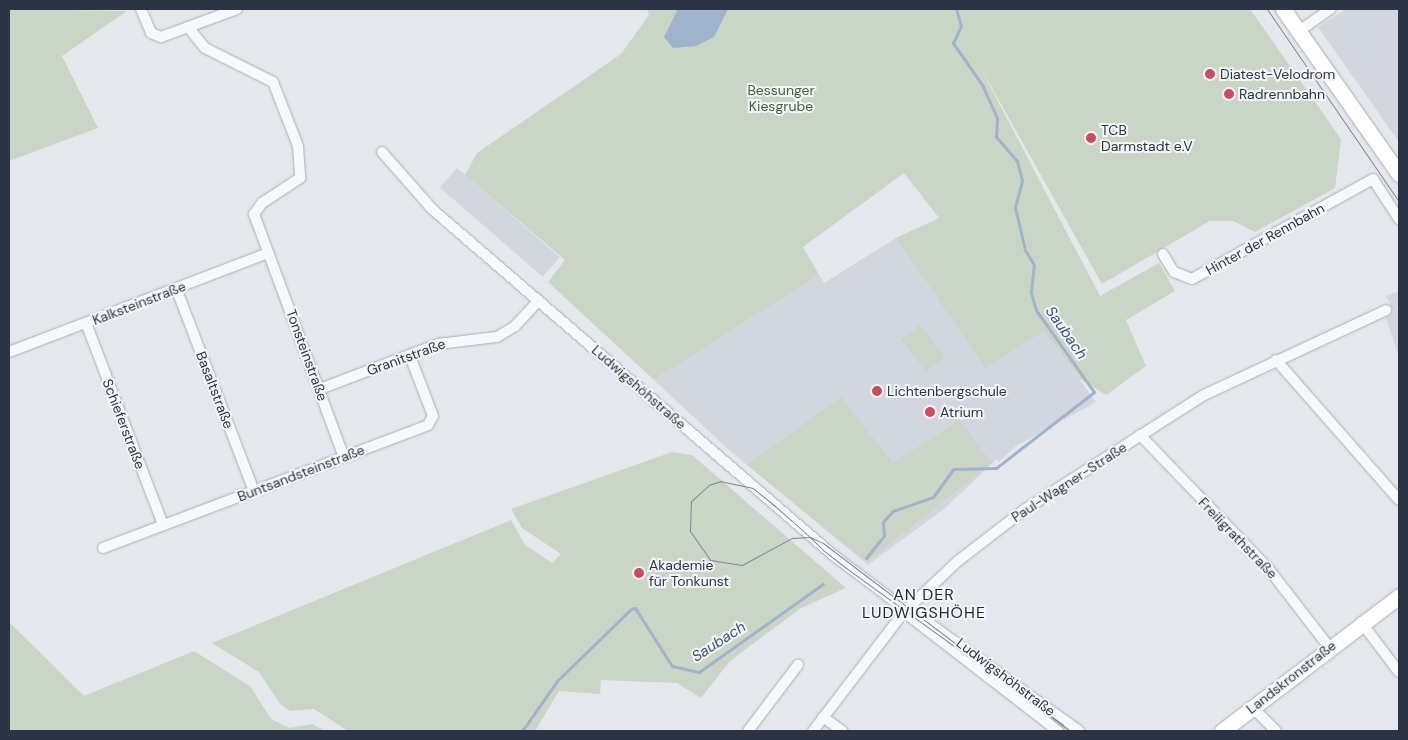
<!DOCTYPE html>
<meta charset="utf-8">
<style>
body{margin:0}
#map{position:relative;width:1408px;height:740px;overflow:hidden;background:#e4e7ec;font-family:"DM Sans",sans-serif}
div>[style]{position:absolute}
.built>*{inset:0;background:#d2d6de;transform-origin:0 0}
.green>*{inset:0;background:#c9d6c5;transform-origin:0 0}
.water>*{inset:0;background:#9fb4cc}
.stream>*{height:3px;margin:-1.5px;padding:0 1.5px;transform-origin:1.5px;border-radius:1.5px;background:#9fb4cc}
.roads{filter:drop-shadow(0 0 1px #a9aeb7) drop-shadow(0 0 1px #a9aeb7)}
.street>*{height:10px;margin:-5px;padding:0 5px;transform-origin:5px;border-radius:5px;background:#f7f8fa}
.secondary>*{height:15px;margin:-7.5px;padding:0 7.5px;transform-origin:7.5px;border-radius:7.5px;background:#fff}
.tram>*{height:1px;margin:-0.5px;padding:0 0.5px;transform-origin:0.5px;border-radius:0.5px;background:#7d8696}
.dots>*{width:14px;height:14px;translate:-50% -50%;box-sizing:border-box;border:2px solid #f4f6f9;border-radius:50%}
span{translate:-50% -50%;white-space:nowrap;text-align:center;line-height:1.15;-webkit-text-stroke:4px #f4f6f9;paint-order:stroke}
.poi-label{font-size:14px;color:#2b3445}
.left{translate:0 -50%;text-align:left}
.park-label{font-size:14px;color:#3f6138}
.street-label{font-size:14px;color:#2b3445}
.water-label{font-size:15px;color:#34527a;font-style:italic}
.quarter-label{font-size:16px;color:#1d2536;letter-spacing:1px}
.frame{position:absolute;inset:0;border:10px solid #2b3445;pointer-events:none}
</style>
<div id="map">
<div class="built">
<div style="clip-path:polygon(1346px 9px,1399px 9px,1399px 142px,1318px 27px)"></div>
<div style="left:457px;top:168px;width:136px;height:26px;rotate:41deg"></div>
<div style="clip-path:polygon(896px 238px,939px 301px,1044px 331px,1096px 402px,1016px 446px,999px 462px,997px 459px,945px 508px,868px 565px,729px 450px,654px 380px,819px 275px,824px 283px)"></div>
<div style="clip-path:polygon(1399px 291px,1399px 355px,1385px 316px,1394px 312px,1386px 296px)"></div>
</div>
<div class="green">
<div style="clip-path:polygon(9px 9px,127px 11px,62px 56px,98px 128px,9px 161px)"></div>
<div style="clip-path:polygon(647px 9px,1250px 9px,1341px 139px,1335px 188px,1255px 232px,1233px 221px,1210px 221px,1102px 284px,978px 63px,1100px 296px,1159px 263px,1175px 291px,1126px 320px,1146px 366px,1106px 395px,1080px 379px,1044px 331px,985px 368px,896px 238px,939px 218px,904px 173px,803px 247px,819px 275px,654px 380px,548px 282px,565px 260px,465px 175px,477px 153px,621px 54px,649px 15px)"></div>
<div style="left:920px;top:325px;width:41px;height:24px;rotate:52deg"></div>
<div style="clip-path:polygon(841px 397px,893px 463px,959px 420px,992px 463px,867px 562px,747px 465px)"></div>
<div style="clip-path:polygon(672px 452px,692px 455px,846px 588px,801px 608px,730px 661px,701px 698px,677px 683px,601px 680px,600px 694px,559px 691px,535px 731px,348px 731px,314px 709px,290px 711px,280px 704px,259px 672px,212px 643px,511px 520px,525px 545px,552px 563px,561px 554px,522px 528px,511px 509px)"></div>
<div style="clip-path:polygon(9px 622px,84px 696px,194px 651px,250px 686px,271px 719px,290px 728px,312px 724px,325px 731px,9px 731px)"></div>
</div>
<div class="water">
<div style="clip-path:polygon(678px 9px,728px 9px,714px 37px,696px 46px,673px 48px,664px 37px)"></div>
</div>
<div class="stream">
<div style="left:866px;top:558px;width:28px;rotate:-51deg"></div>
<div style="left:884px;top:536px;width:14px;rotate:-94deg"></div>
<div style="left:883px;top:522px;width:15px;rotate:-48deg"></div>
<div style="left:893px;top:511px;width:42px;rotate:-19.3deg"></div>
<div style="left:933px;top:497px;width:34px;rotate:-54deg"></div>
<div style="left:953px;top:469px;width:43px;rotate:-1.3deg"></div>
<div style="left:996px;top:468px;width:124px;rotate:-37.8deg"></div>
<div style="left:1094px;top:392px;width:100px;rotate:-125.3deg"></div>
<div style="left:1036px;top:310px;width:19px;rotate:-106deg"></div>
<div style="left:1031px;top:292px;width:27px;rotate:-84deg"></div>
<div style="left:1034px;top:265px;width:17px;rotate:-121deg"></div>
<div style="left:1025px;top:250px;width:44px;rotate:-103.1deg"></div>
<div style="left:1015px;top:207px;width:28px;rotate:-75deg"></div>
<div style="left:1022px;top:180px;width:20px;rotate:-105deg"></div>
<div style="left:1017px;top:161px;width:32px;rotate:-131deg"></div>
<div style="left:996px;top:137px;width:19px;rotate:-87deg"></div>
<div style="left:997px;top:118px;width:35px;rotate:-114deg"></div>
<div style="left:983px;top:86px;width:52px;rotate:-124.9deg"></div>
<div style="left:953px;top:43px;width:19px;rotate:-65deg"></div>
<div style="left:961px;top:26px;width:18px;rotate:-106deg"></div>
<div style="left:522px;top:731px;width:61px;rotate:-55deg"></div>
<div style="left:557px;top:681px;width:103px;rotate:-44.2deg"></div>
<div style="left:631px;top:609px;width:4px;rotate:-14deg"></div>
<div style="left:635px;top:608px;width:69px;rotate:57.5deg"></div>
<div style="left:672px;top:666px;width:28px;rotate:13deg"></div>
<div style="left:699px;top:672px;width:152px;rotate:-35.4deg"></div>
</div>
<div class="roads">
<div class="street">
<div style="left:141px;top:9px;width:26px;rotate:67deg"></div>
<div style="left:151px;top:33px;width:11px;rotate:22deg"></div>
<div style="left:161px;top:37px;width:81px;rotate:-20.2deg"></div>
<div style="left:188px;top:27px;width:27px;rotate:51deg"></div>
<div style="left:205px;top:48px;width:76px;rotate:26.6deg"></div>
<div style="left:273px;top:82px;width:69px;rotate:68.7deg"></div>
<div style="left:298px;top:146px;width:32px;rotate:86deg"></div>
<div style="left:300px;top:178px;width:45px;rotate:146.7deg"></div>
<div style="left:262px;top:203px;width:14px;rotate:126deg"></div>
<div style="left:254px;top:214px;width:259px;rotate:69.7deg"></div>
<div style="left:1299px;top:31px;width:39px;rotate:-35deg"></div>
<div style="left:382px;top:152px;width:76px;rotate:48.7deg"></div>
<div style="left:432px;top:209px;width:530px;rotate:40.79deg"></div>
<div style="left:833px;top:555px;width:91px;rotate:37deg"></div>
<div style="left:1163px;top:254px;width:21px;rotate:59deg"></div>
<div style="left:1174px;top:272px;width:19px;rotate:21deg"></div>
<div style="left:1192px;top:279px;width:207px;rotate:-28.9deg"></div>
<div style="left:1373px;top:179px;width:48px;rotate:57deg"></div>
<div style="left:176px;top:288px;width:217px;rotate:69deg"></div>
<div style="left:86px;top:323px;width:216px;rotate:69.1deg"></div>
<div style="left:9px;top:352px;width:277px;rotate:-20.9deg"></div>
<div style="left:1276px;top:360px;width:186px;rotate:48.7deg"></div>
<div style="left:320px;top:389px;width:126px;rotate:-20.9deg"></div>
<div style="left:438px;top:344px;width:59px;rotate:-6.8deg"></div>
<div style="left:497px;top:337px;width:21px;rotate:-31deg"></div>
<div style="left:515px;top:326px;width:35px;rotate:-47deg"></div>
<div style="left:1140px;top:435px;width:185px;rotate:46.1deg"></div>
<div style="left:1268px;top:568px;width:100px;rotate:52.3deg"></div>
<div style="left:103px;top:548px;width:347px;rotate:-20.7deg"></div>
<div style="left:428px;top:425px;width:10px;rotate:-61deg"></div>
<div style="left:433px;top:416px;width:64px;rotate:-111deg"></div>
<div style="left:908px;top:608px;width:211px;rotate:35.7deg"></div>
<div style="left:904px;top:612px;width:195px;rotate:37.7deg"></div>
<div style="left:1361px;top:622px;width:63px;rotate:52.8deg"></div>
<div style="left:1252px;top:707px;width:34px;rotate:45deg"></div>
<div style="left:823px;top:717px;width:24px;rotate:36deg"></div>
<div style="left:748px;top:731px;width:83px;rotate:-52.9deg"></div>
<div style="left:813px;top:731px;width:150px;rotate:-52.6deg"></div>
<div style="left:904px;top:612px;width:74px;rotate:-43.4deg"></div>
<div style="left:958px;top:561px;width:83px;rotate:-37.7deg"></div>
<div style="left:1024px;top:510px;width:214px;rotate:-32.6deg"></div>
<div style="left:1204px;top:395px;width:201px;rotate:-25deg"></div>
</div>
<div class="secondary">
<div style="left:1283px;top:9px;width:202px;rotate:54.9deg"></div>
<div style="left:1222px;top:731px;width:223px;rotate:-37.3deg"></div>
</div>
</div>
<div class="tram">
<div style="left:1267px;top:9px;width:234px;rotate:55.6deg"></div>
<div style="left:1063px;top:725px;width:268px;rotate:-144.1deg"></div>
<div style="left:846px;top:568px;width:29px;rotate:-142deg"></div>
<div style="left:823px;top:550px;width:18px;rotate:-135deg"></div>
<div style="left:810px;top:537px;width:47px;rotate:-138.5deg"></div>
<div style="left:775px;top:506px;width:28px;rotate:-141deg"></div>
<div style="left:753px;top:488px;width:33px;rotate:-168deg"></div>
<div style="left:721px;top:481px;width:13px;rotate:162deg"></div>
<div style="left:709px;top:485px;width:24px;rotate:138deg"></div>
<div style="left:691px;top:501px;width:30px;rotate:92deg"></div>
<div style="left:690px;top:531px;width:35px;rotate:55deg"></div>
<div style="left:710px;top:560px;width:32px;rotate:9deg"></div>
<div style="left:742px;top:565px;width:57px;rotate:-28.4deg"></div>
<div style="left:792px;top:538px;width:18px;rotate:-3deg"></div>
<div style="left:810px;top:537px;width:14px;rotate:25deg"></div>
<div style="left:823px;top:543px;width:311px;rotate:37.2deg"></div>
</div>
<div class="dots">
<div style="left:1210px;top:74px;background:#d1495b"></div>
<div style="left:1229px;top:94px;background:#d1495b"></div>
<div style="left:1091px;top:138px;background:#d1495b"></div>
<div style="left:877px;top:391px;background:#d1495b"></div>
<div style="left:930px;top:412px;background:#d1495b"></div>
<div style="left:639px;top:573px;background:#d1495b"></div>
</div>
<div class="poi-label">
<span class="left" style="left:1220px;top:74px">Diatest-Velodrom</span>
<span class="left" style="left:1239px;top:94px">Radrennbahn</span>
<span class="left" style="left:1101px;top:138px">TCB<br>Darmstadt e.V</span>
<span class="left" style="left:887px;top:391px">Lichtenbergschule</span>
<span class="left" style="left:940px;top:412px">Atrium</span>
<span class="left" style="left:649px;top:573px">Akademie<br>für Tonkunst</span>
</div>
<div class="park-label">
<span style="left:781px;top:98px">Bessunger<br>Kiesgrube</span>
</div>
<div class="street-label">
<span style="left:1265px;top:239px;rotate:-29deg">Hinter der Rennbahn</span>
<span style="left:139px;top:303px;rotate:-21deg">Kalksteinstraße</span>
<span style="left:307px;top:355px;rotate:70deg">Tonsteinstraße</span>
<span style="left:406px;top:357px;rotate:-20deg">Granitstraße</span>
<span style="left:639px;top:387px;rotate:41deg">Ludwigshöhstraße</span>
<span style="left:215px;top:390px;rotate:69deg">Basaltstraße</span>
<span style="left:124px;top:424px;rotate:69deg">Schieferstraße</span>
<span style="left:301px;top:473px;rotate:-21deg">Buntsandsteinstraße</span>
<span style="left:1069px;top:482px;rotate:-33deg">Paul-Wagner-Straße</span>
<span style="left:1238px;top:538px;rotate:46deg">Freiligrathstraße</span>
<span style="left:1006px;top:677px;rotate:37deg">Ludwigshöhstraße</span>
<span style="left:1291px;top:677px;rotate:-38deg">Landskronstraße</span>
</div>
<div class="water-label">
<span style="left:1066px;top:333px;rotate:55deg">Saubach</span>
<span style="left:719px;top:642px;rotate:-33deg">Saubach</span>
</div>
<div class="quarter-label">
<span style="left:924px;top:604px">AN DER<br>LUDWIGSHÖHE</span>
</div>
<div class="frame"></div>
</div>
